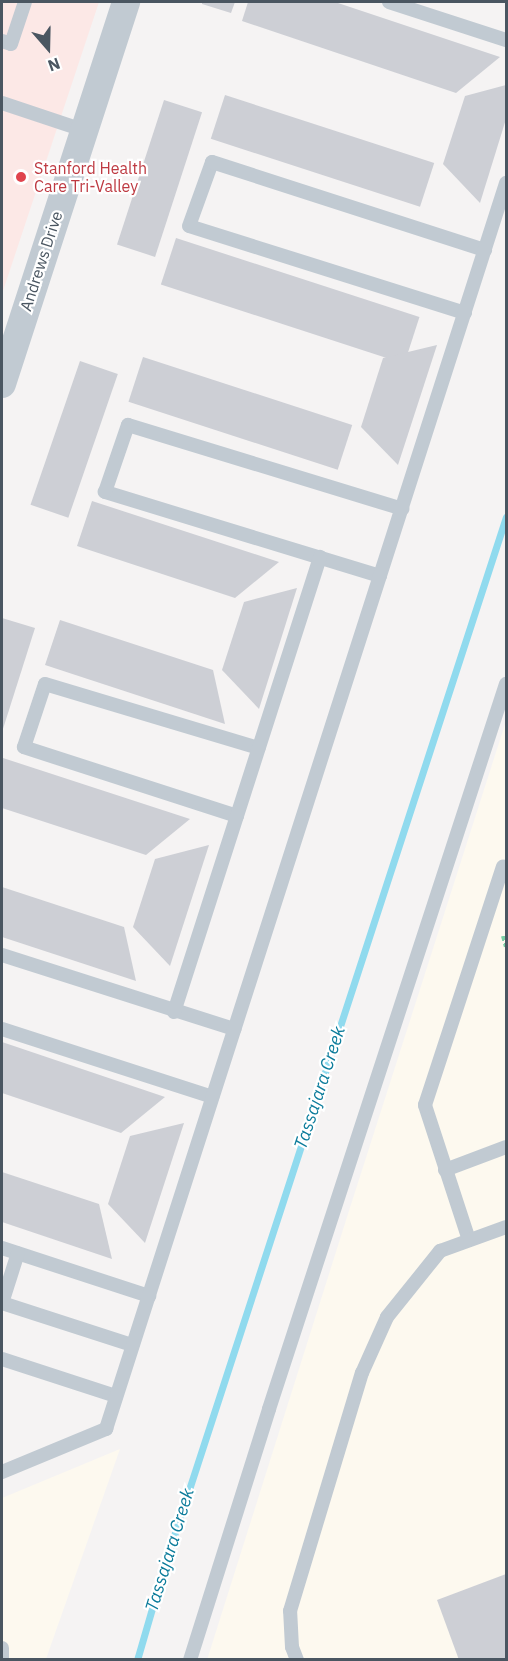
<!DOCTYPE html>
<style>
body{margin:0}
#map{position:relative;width:508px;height:1661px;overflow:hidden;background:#f5f3f3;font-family:"IBM Plex Sans",sans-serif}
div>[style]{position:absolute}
.commercial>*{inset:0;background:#fdf9ef}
.medical>*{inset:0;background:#fce8e6}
.stream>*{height:7px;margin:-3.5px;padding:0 3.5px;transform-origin:3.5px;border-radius:3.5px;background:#90daee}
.building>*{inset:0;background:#cdcfd5;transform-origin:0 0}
.path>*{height:4px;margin-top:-2px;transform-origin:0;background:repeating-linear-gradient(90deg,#7ad0a6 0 4.5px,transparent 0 7.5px)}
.service>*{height:14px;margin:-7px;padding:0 7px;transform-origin:7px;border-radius:7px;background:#c1cad2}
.minor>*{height:28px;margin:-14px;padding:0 14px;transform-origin:14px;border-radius:14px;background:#c1cad2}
.dots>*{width:16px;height:16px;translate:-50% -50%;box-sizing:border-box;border:3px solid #fff;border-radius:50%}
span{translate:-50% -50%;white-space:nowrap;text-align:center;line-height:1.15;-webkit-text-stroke:4.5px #fff;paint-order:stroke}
.health-label{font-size:16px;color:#be3a42}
.left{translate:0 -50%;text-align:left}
.street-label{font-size:16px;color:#4a5661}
.water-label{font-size:18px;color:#0c7c9b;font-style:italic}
.frame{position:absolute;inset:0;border:3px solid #4a5661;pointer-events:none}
.north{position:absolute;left:18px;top:18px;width:60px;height:60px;-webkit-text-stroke:4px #fff;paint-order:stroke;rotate:160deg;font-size:16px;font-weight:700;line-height:24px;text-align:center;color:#4a5661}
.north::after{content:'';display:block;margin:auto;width:21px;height:27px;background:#4a5661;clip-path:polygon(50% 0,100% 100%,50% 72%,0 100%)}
</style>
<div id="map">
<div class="commercial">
<div style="clip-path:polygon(506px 721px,506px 1659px,207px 1660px,347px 1217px)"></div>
<div style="clip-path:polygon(120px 1449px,46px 1659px,2px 1660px,2px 1498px)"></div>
</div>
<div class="medical">
<div style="clip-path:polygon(2px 2px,99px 2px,2px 294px)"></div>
</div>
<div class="stream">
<div style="left:137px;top:1660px;width:107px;rotate:-73.8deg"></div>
<div style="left:167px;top:1557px;width:1094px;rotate:-71.95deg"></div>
</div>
<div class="building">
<div style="clip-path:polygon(202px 2px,235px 2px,231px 13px,202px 4px)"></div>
<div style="clip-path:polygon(248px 2px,335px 2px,500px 57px,456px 93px,242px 21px)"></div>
<div style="clip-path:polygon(506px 85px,506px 119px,480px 203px,443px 164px,465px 96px)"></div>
<div style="left:225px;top:95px;width:220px;height:46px;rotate:18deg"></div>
<div style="left:164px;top:100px;width:40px;height:152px;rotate:18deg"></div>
<div style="left:176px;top:238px;width:256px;height:49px;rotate:18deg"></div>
<div style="clip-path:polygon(437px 345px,398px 465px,361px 427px,383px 358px)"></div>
<div style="left:143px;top:357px;width:220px;height:47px;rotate:18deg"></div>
<div style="left:80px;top:361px;width:40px;height:152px;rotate:19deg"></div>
<div style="clip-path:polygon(92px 501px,279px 562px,235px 598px,77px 546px)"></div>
<div style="clip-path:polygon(297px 588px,259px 709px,222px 670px,244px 602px)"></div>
<div style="clip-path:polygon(2px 618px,35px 628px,2px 732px)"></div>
<div style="clip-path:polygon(60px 620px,213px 670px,225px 724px,45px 665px)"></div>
<div style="clip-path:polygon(3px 758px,190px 819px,146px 855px,2px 808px)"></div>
<div style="clip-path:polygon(209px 845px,170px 966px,133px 927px,155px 859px)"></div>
<div style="clip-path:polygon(2px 887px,124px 927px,136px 981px,2px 937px)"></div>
<div style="clip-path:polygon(2px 1042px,165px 1097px,121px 1133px,2px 1093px)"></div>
<div style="clip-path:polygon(184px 1123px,145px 1243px,108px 1204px,130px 1136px)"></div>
<div style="clip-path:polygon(2px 1172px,99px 1204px,112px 1259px,2px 1222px)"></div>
<div style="clip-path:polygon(506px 1574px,506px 1660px,459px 1660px,437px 1600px)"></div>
</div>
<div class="path">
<div style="left:503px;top:936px;width:11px;rotate:75deg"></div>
</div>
<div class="service">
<div style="left:389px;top:2px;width:123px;rotate:18deg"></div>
<div style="left:2px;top:41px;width:9px;rotate:18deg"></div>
<div style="left:11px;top:44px;width:44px;rotate:-71.6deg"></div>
<div style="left:2px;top:103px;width:85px;rotate:18.4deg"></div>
<div style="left:465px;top:313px;width:289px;rotate:-162.5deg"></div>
<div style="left:189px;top:226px;width:68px;rotate:-70.2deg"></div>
<div style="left:212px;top:162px;width:287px;rotate:17.9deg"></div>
<div style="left:380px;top:576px;width:288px;rotate:-163deg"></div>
<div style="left:105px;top:492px;width:71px;rotate:-71.1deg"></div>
<div style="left:128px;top:425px;width:287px;rotate:17deg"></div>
<div style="left:237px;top:816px;width:224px;rotate:-162.1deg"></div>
<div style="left:24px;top:747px;width:66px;rotate:-71.6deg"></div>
<div style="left:45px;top:684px;width:223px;rotate:16.7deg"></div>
<div style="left:2px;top:955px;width:244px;rotate:17.7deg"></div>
<div style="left:174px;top:1012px;width:478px;rotate:-72.2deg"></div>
<div style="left:2px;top:1029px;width:221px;rotate:17.9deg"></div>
<div style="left:445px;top:1170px;width:65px;rotate:-20.7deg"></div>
<div style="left:469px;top:1240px;width:142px;rotate:-108.1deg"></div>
<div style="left:425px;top:1105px;width:251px;rotate:-71.9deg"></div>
<div style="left:2px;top:1248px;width:155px;rotate:18.1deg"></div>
<div style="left:2px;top:1303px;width:137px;rotate:17.9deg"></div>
<div style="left:2px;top:1303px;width:52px;rotate:-72.3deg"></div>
<div style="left:2px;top:1359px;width:120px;rotate:18deg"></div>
<div style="left:2px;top:1472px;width:113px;rotate:-22.5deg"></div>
<div style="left:106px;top:1429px;width:1309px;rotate:-72.2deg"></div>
<div style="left:2px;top:1648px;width:12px;rotate:90deg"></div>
<div style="left:190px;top:1660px;width:263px;rotate:-72.5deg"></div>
<div style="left:269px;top:1409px;width:763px;rotate:-71.9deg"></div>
<div style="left:297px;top:1660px;width:14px;rotate:-111deg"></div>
<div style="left:292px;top:1647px;width:36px;rotate:-93deg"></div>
<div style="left:290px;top:1611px;width:249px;rotate:-73.2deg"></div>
<div style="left:362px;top:1373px;width:61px;rotate:-65.9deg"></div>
<div style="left:387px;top:1317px;width:85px;rotate:-51.2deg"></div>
<div style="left:440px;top:1251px;width:70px;rotate:-20deg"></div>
</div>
<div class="minor">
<div style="left:2px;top:384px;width:402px;rotate:-72deg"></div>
</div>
<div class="dots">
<div style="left:21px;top:177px;background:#e0444e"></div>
</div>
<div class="health-label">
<span class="left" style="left:34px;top:177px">Stanford Health<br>Care Tri-Valley</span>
</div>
<div class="street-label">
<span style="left:41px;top:261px;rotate:-72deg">Andrews Drive</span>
</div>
<div class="water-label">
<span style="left:320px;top:1088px;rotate:-72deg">Tassajara Creek</span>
<span style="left:170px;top:1550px;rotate:-73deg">Tassajara Creek</span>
</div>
<div class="frame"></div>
<div class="north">N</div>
</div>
